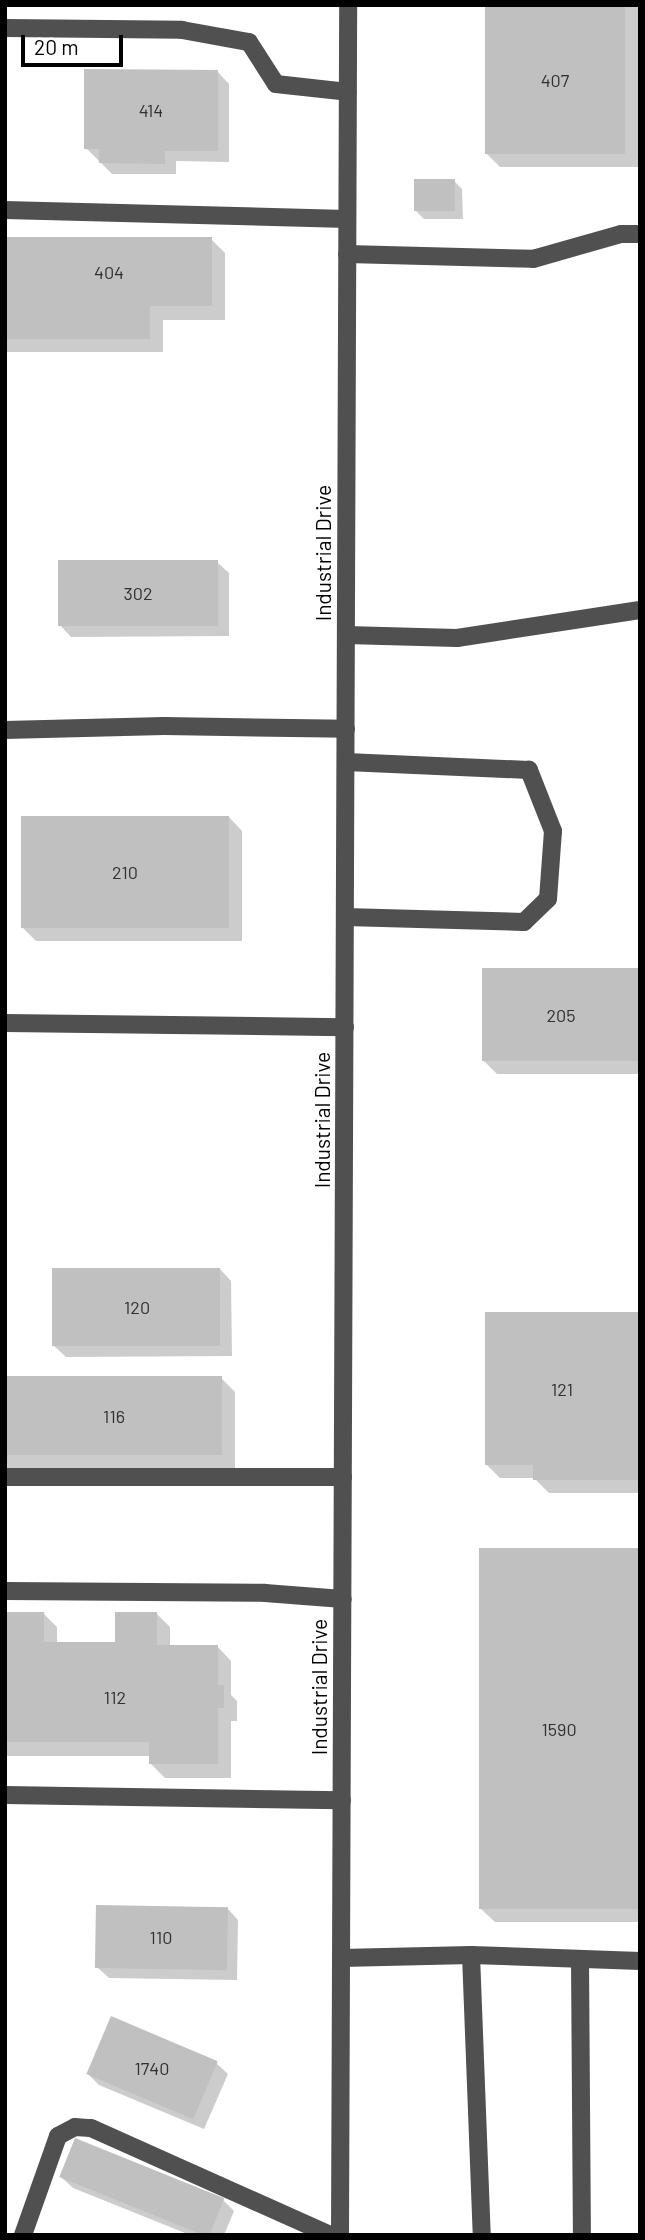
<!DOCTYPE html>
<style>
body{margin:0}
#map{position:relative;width:645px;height:2240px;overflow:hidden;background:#fff;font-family:Barlow,sans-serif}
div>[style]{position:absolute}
.shadow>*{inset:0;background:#0003}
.building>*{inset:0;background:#c0c0c0;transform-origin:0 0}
.minor>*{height:18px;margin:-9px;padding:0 9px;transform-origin:9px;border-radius:9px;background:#505050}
span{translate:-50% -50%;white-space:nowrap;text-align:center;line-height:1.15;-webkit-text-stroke:6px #fff;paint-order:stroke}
.number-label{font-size:18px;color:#303030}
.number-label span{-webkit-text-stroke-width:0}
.street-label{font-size:21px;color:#000}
.frame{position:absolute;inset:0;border:7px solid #000;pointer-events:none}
.scale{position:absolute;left:21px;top:35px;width:102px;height:32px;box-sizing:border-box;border:4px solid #000;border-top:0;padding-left:9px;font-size:21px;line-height:24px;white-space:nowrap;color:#000;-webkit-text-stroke:5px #fff;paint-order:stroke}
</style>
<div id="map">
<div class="shadow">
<div style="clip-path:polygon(487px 5px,638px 5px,638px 167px,500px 167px,486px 153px)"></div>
<div style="clip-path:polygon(218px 72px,229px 84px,229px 162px,176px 161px,176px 174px,112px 174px,86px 148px)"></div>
<div style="clip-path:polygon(454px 181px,462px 189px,463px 219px,424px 219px,416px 211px)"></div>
<div style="clip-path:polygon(5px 239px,211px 239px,225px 253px,225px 320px,163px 320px,163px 352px,5px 352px)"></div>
<div style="clip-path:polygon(217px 562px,229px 573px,229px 636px,71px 637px,60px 625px)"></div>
<div style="clip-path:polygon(229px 817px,242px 831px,242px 941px,36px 941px,22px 927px)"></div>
<div style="clip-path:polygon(640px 971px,640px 1074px,497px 1074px,483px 1060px)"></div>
<div style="clip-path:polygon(220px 1269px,231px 1281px,232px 1356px,66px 1357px,54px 1346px)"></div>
<div style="clip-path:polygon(640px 1314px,640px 1493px,549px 1493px,534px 1478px,500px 1478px,486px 1464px)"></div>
<div style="clip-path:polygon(221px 1378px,235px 1392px,235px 1468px,5px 1469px,5px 1379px)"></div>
<div style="clip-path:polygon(640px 1550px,640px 1922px,495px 1922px,481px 1909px)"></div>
<div style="clip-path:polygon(5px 1613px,43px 1613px,57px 1627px,57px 1644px,117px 1644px,156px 1613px,170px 1627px,170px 1647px,218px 1647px,231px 1661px,231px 1695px,237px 1701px,237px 1721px,231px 1721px,231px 1778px,165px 1778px,151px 1764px,151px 1756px,5px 1756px)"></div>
<div style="clip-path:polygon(227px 1908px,238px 1920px,237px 1980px,109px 1978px,97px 1967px)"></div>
<div style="clip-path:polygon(216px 2063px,228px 2074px,204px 2129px,99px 2085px,88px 2074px)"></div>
<div style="clip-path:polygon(61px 2177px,223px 2200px,234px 2211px,224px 2235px,190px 2235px,73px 2188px)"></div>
</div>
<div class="building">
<div style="left:485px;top:5px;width:140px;height:149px"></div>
<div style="clip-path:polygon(84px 69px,218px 70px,218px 151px,165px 151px,165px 164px,99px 163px,99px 149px,84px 149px)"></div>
<div style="left:455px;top:179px;width:32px;height:41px;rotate:90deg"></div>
<div style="clip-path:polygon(5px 237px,212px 237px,212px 306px,150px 306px,150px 339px,5px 339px)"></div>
<div style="left:58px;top:560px;width:160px;height:66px"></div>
<div style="left:21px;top:816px;width:208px;height:112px"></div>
<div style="left:482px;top:968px;width:158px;height:93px"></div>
<div style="left:52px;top:1268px;width:168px;height:78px"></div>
<div style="clip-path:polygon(485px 1312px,640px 1312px,640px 1480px,533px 1480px,533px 1465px,485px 1465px)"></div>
<div style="left:222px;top:1376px;width:79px;height:217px;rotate:90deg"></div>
<div style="left:479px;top:1548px;width:161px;height:361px"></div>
<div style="clip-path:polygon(5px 1612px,44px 1612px,44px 1642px,115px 1642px,115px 1612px,157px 1612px,157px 1645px,218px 1645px,218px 1685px,224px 1685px,224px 1708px,218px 1708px,218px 1764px,149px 1764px,149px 1742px,5px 1742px)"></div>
<div style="left:96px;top:1905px;width:132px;height:63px;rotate:1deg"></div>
<div style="left:111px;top:2016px;width:116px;height:63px;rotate:23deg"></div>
<div style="left:75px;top:2138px;width:161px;height:42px;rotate:22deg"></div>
</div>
<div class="minor">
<div style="left:5px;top:28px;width:177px;rotate:0.6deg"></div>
<div style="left:182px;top:30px;width:68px;rotate:10.2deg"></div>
<div style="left:249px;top:42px;width:50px;rotate:57.3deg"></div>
<div style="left:276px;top:84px;width:72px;rotate:6.3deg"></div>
<div style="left:5px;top:210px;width:342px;rotate:1.5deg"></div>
<div style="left:347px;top:254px;width:186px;rotate:1.5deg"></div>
<div style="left:533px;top:259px;width:91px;rotate:-15.9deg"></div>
<div style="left:621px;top:234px;width:19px"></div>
<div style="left:346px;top:635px;width:111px;rotate:1.5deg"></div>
<div style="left:457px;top:638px;width:185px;rotate:-8.7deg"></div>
<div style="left:5px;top:730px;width:159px;rotate:-1.4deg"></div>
<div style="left:164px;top:726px;width:182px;rotate:0.9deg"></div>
<div style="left:345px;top:917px;width:179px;rotate:1.6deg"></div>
<div style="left:524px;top:922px;width:33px;rotate:-44deg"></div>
<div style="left:548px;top:899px;width:68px;rotate:-85.8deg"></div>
<div style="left:553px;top:831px;width:66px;rotate:-111.5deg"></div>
<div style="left:529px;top:770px;width:183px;rotate:-177.5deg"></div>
<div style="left:5px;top:1023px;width:340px;rotate:0.7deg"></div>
<div style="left:5px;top:1477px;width:338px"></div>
<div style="left:5px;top:1591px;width:260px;rotate:0.4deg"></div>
<div style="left:265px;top:1593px;width:78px;rotate:4.4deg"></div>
<div style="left:5px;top:1795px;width:337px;rotate:0.9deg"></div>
<div style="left:471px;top:1955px;width:280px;rotate:87.8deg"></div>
<div style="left:341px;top:1958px;width:130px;rotate:-1.3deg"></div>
<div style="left:471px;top:1955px;width:169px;rotate:2deg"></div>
<div style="left:580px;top:1959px;width:276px;rotate:89.6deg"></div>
<div style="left:23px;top:2235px;width:105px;rotate:-70.5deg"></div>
<div style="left:58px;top:2136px;width:19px;rotate:-28deg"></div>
<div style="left:75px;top:2127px;width:16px;rotate:4deg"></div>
<div style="left:91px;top:2128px;width:262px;rotate:24.1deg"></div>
<div style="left:340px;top:2235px;width:2230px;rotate:-89.79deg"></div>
</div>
<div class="number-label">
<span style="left:555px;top:80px">407</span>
<span style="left:151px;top:110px">414</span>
<span style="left:109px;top:272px">404</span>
<span style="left:138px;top:593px">302</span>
<span style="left:125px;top:872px">210</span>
<span style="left:561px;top:1015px">205</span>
<span style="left:137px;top:1307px">120</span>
<span style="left:562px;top:1389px">121</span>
<span style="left:114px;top:1416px">116</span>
<span style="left:115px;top:1697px">112</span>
<span style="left:559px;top:1729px">1590</span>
<span style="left:161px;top:1937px">110</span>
<span style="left:152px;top:2068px">1740</span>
</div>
<div class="street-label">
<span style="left:323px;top:553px;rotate:-90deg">Industrial Drive</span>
<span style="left:322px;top:1120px;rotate:-90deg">Industrial Drive</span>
<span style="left:319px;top:1687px;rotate:-90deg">Industrial Drive</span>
</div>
<div class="frame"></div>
<div class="scale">20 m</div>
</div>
